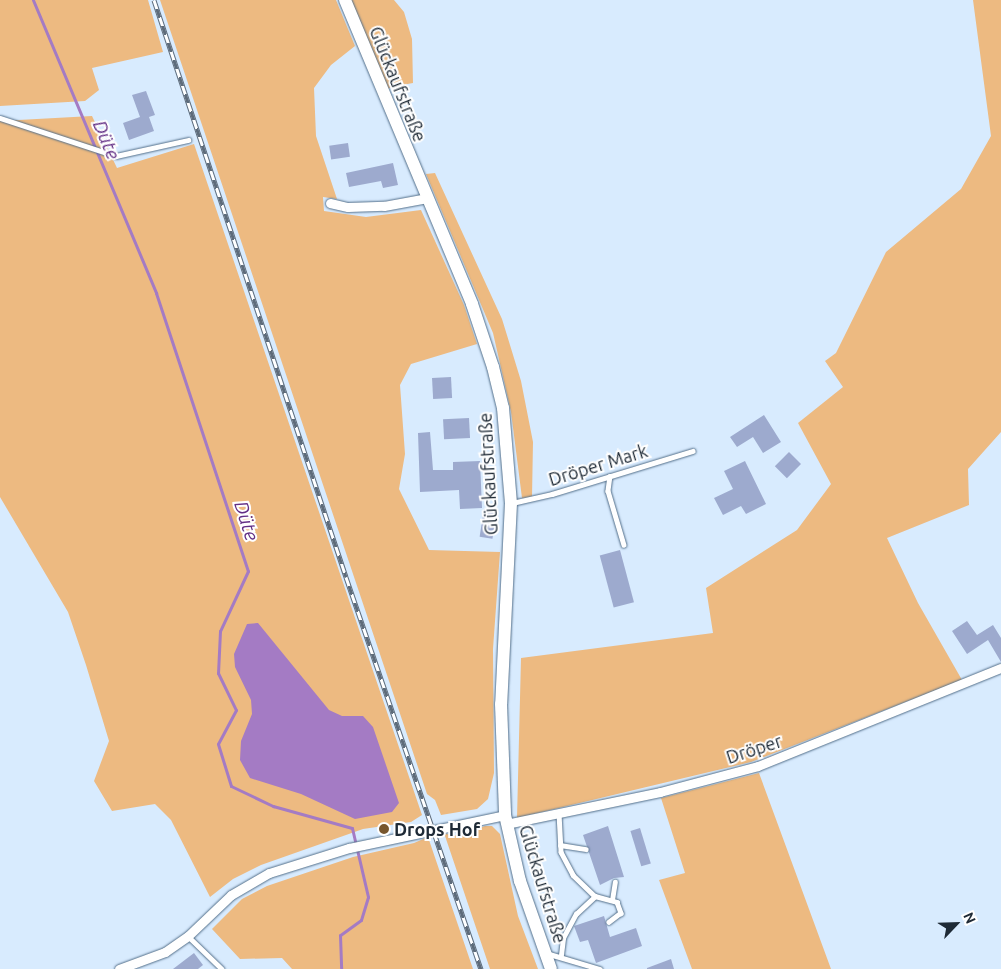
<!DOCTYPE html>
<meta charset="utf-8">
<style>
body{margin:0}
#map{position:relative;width:1001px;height:969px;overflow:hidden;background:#d8ebfe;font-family:Ubuntu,sans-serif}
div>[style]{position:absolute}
.green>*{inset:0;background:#edba81}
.water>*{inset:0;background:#a47bc4}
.stream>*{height:3px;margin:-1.5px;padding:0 1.5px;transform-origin:1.5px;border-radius:1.5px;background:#a47bc4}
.building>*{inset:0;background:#9daace;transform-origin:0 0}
.roads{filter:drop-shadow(0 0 1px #536f8a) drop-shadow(0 0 1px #536f8a)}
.lane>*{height:4.5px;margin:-2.25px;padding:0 2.25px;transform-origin:2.25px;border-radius:2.25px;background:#fff}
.street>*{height:9px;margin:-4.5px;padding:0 4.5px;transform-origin:4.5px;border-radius:4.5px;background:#fff}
.secondary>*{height:12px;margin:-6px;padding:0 6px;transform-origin:6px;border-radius:6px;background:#fff}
.rail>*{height:5px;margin-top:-2.5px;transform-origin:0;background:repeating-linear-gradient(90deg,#fff 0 9px,#5d6b7a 0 18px);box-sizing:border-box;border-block:1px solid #5d6b7a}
.dots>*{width:14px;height:14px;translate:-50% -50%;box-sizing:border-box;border:2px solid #fff;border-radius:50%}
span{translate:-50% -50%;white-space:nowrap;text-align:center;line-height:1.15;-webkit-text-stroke:4px #fff;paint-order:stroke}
.street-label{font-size:18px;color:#1e2a36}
.poi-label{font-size:18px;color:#1e2a36;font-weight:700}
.left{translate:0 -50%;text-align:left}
.water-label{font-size:19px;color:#622e85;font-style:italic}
.north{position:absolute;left:931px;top:899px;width:50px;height:50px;-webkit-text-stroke:4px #fff;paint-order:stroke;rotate:66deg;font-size:14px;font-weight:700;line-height:20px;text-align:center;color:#1e2a36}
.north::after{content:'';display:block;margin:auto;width:18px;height:22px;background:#1e2a36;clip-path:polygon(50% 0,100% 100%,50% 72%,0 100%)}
</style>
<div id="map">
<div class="green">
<div style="clip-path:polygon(0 0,148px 0,163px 52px,92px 68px,99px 90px,85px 101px,0 106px)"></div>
<div style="clip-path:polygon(160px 0,336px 0,355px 46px,331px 65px,314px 88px,316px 136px,337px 199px,323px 197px,324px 211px,366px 217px,421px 210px,464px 305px,477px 344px,411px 364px,400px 385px,405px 454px,399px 489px,429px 550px,500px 552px,493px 649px,494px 773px,488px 799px,477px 809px,441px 815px,435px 800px,427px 794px)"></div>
<div style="clip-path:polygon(345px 0,394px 0,404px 12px,412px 39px,413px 83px,391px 87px,382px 94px)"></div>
<div style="clip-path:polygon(973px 0,1001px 0,1001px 432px,968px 469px,969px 505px,887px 538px,918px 603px,962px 680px,751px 762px,517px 818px,521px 658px,713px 633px,706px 588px,797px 530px,831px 484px,798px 423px,843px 387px,825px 361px,836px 353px,886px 252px,961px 189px,991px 136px)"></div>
<div style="clip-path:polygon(92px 116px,117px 168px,194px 144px,422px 815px,411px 822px,363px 829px,261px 865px,233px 879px,210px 897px,171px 820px,155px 804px,112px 811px,94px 781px,109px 741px,86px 665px,68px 612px,0 497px,0 121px)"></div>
<div style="clip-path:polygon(435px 173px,502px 319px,521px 381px,533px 442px,532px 497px,522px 498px,511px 412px,493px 333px,426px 174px)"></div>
<div style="clip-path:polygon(759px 773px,831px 969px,692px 969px,659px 880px,685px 873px,661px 798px)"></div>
<div style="clip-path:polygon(485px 826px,492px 826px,500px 834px,518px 916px,538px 969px,490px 969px,444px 833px,454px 836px)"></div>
<div style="clip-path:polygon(428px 837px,473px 969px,292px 969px,282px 958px,240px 959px,212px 929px,242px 899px,267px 886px,353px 857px,414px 843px)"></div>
</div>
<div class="water">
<div style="clip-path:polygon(258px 623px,329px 710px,342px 716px,363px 716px,373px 727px,399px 803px,392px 812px,355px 819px,301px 794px,250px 778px,240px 760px,241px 741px,252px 714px,251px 700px,235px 667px,234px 654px,247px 624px)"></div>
</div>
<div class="stream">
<div style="left:33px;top:0;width:318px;rotate:67.2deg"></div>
<div style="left:156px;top:293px;width:293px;rotate:71.7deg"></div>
<div style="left:248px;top:571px;width:66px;rotate:115deg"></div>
<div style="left:220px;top:631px;width:42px;rotate:92.7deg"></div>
<div style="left:218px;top:673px;width:41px;rotate:64.1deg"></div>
<div style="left:236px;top:710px;width:38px;rotate:118deg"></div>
<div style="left:218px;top:744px;width:44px;rotate:72.8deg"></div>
<div style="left:231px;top:786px;width:47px;rotate:25.5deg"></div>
<div style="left:273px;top:806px;width:82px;rotate:15.6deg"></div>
<div style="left:352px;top:828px;width:71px;rotate:76.9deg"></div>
<div style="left:368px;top:897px;width:24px;rotate:107deg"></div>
<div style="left:361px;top:920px;width:26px;rotate:144deg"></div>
<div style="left:340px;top:935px;width:34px;rotate:88deg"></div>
</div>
<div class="building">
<div style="clip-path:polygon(146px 91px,155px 115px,149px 117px,154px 131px,129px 140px,123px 123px,140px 117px,132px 95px)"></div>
<div style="left:348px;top:143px;width:14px;height:19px;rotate:82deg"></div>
<div style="clip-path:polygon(393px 163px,398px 185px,383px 188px,381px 181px,349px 187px,346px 173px)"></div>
<div style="left:451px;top:377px;width:21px;height:19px;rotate:87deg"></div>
<div style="clip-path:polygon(764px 415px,781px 442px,763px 453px,753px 437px,737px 447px,730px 437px)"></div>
<div style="left:469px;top:418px;width:20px;height:26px;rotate:87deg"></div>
<div style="clip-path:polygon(430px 432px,433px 470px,453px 470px,453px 462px,480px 461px,482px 508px,460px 509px,459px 490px,420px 492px,418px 433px)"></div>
<div style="left:789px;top:452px;width:17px;height:20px;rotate:45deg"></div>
<div style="clip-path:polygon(745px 461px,766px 504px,746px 514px,741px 506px,723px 515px,714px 498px,733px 489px,724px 471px)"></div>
<div style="left:484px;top:509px;width:13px;height:28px;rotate:9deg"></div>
<div style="left:620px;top:550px;width:54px;height:21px;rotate:75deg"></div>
<div style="clip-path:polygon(967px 621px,977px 635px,993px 625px,1001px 638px,1001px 662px,988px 640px,967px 654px,952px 631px)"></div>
<div style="clip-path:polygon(608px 826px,624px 877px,614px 878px,600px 885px,583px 835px)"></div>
<div style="left:640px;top:828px;width:37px;height:10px;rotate:73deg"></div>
<div style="clip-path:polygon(604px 916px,610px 937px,636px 928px,642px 946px,596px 963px,588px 940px,580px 942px,574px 926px)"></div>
<div style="clip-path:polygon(194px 953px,203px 965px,198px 969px,173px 969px)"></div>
<div style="clip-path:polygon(671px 959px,674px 969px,647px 969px,647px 968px)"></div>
</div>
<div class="roads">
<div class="lane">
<div style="left:0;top:118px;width:122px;rotate:18.1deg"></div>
<div style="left:116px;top:156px;width:74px;rotate:-12.5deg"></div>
<div style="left:610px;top:476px;width:15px;rotate:98deg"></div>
<div style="left:608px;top:491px;width:56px;rotate:73.5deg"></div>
<div style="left:512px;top:503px;width:41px;rotate:-12.7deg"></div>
<div style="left:552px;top:494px;width:147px;rotate:-17deg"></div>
<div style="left:559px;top:813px;width:39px;rotate:87deg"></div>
<div style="left:561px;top:852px;width:26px;rotate:62deg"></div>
<div style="left:573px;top:875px;width:30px;rotate:44deg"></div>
<div style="left:595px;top:896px;width:23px;rotate:15deg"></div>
<div style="left:617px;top:902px;width:12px;rotate:70deg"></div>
<div style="left:621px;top:913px;width:15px;rotate:143deg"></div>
<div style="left:560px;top:845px;width:26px;rotate:9deg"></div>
<div style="left:612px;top:900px;width:18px;rotate:-81deg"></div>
<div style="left:188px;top:936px;width:47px;rotate:44.1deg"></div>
<div style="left:546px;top:953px;width:56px;rotate:16.5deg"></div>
<div style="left:561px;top:955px;width:17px;rotate:-83deg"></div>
<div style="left:563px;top:938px;width:27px;rotate:-62deg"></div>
<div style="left:576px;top:914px;width:26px;rotate:-43deg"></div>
</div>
<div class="street">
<div style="left:330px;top:203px;width:18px;rotate:13deg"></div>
<div style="left:348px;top:207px;width:36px;rotate:-2deg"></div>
<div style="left:384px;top:206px;width:44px;rotate:-10.5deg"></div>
<div style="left:506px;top:824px;width:157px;rotate:-11.7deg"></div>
<div style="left:660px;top:792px;width:101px;rotate:-14.9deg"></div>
<div style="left:758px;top:766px;width:262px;rotate:-22deg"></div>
<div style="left:119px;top:969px;width:49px;rotate:-20.3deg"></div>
<div style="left:165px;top:952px;width:28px;rotate:-35deg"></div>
<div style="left:188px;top:936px;width:59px;rotate:-43.6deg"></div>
<div style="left:231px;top:895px;width:44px;rotate:-30.1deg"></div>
<div style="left:269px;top:873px;width:84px;rotate:-17.4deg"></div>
<div style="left:349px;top:848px;width:159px;rotate:-11.9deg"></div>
</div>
<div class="secondary">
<div style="left:345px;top:0;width:329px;rotate:67.3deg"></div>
<div style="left:472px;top:304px;width:66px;rotate:71.6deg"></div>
<div style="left:493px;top:367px;width:42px;rotate:76.3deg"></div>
<div style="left:503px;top:408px;width:95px;rotate:85.2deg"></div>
<div style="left:511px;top:503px;width:201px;rotate:92.8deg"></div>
<div style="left:501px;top:704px;width:111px;rotate:87.9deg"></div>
<div style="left:505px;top:815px;width:68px;rotate:77.2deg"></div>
<div style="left:520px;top:881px;width:93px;rotate:70.6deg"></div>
</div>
</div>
<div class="rail">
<div style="left:154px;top:0;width:608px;rotate:71.59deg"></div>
<div style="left:346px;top:577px;width:415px;rotate:71deg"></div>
</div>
<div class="dots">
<div style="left:384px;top:829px;background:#78562d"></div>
</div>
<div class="street-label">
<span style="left:398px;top:84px;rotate:68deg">Glückaufstraße</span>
<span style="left:598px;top:465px;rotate:-17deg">Dröper Mark</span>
<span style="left:488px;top:474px;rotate:-93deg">Glückaufstraße</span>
<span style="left:754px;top:749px;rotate:-18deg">Dröper</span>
<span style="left:543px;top:884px;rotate:73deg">Glückaufstraße</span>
</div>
<div class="poi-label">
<span class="left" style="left:394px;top:829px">Drops Hof</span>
</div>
<div class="water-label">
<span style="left:106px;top:140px;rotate:67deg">Düte</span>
<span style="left:246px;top:521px;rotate:72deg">Düte</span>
</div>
<div class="north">N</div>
</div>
